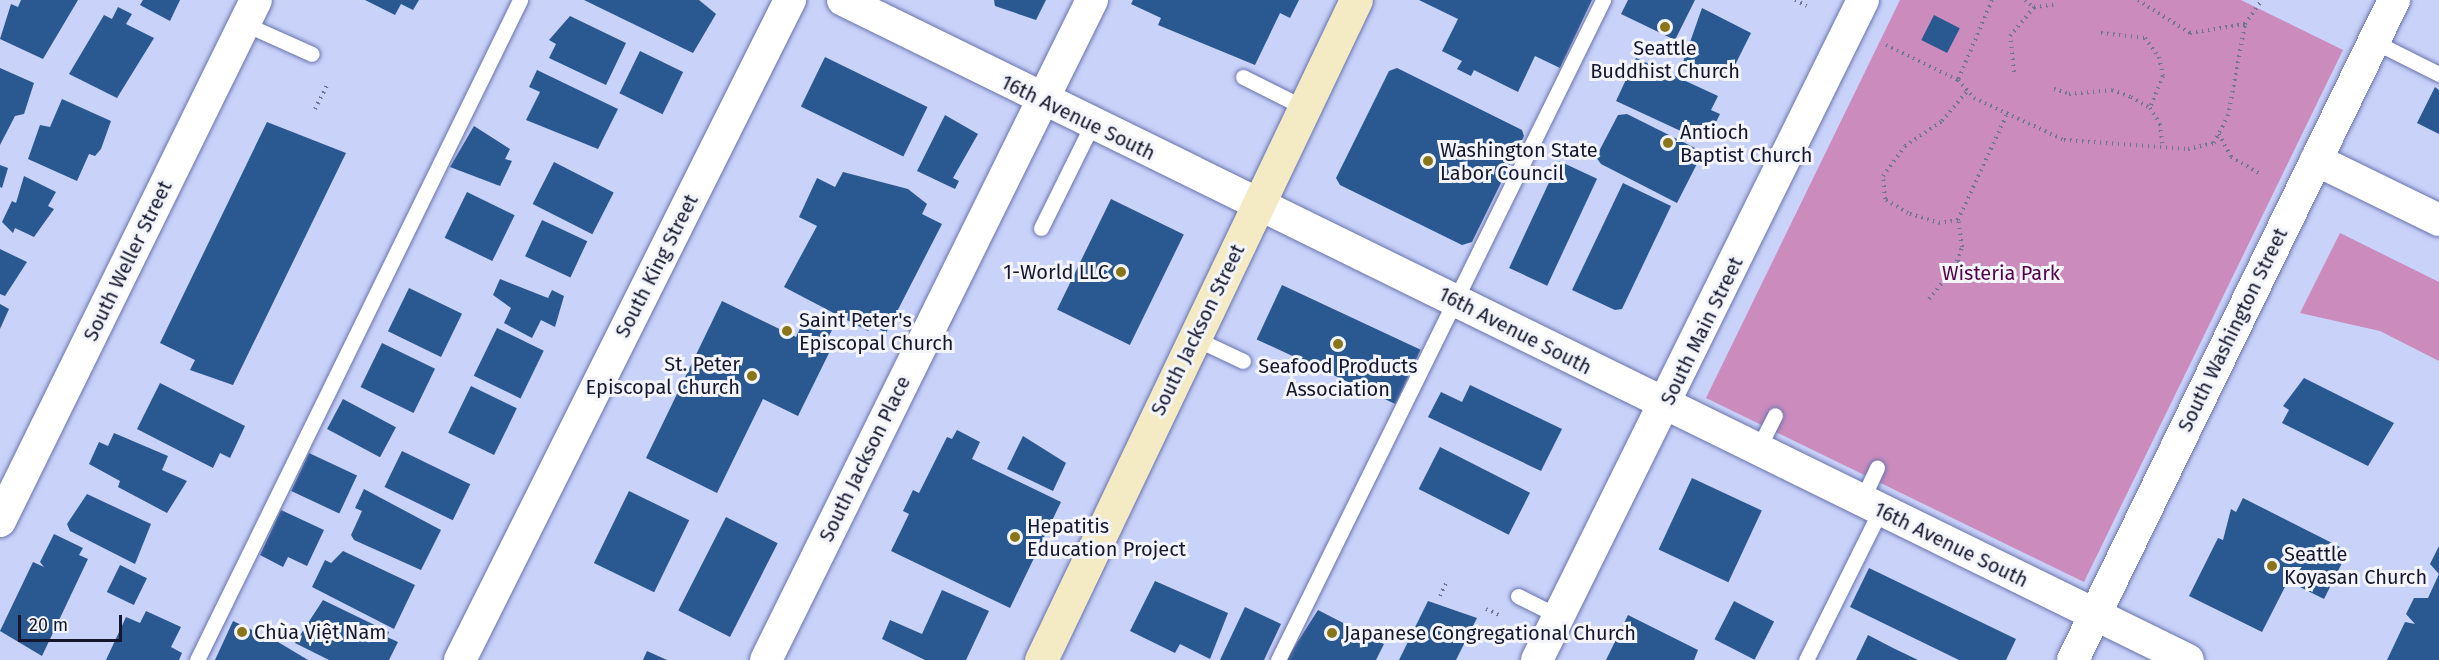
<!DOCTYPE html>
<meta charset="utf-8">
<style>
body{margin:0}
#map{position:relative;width:2439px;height:660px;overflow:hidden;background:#c9d2f9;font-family:"Fira Sans",sans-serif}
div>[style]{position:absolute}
.green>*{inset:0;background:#cb8cbd}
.building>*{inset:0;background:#2a5891;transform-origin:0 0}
.path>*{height:4px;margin-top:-2px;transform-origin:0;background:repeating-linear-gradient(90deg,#6e7493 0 1.5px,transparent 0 6px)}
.roads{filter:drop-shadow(0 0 2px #6873ad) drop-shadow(0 0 2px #6873ad)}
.service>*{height:15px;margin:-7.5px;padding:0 7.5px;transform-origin:7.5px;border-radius:7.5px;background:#fff}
.minor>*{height:32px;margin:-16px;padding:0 16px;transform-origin:16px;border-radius:16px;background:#fff}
.secondary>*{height:33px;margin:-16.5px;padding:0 16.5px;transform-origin:16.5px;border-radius:16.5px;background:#f4ebc4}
.dots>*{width:16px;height:16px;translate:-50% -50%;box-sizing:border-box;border:3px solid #f3f5fb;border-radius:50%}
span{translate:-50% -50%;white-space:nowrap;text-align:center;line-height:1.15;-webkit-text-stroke:6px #f3f5fb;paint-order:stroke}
.poi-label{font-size:20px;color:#14172e}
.left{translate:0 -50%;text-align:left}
.right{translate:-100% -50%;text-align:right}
.street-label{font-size:20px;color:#14172e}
.park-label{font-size:20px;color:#55014a}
.scale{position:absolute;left:18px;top:615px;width:104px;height:27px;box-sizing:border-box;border:3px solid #14172e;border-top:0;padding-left:8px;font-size:18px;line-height:21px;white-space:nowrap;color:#14172e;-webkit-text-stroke:4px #f3f5fb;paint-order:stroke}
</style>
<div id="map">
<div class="green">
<div style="clip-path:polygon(1900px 0,2241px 0,2343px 50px,2084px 582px,1706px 398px)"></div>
<div style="clip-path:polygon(2340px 233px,2439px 282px,2439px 361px,2380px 331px,2300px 313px)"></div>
</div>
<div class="building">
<div style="clip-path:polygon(21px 0,78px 0,43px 59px,0 39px,11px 4px,18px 7px)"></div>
<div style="clip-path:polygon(143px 0,180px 0,170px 21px,140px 5px)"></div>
<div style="clip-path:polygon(365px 0,419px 0,413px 10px,401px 4px,395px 15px)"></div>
<div style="clip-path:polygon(584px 0,699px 0,716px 14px,693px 53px)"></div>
<div style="clip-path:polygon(994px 0,1046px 0,1036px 20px,995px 6px)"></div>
<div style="clip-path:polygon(1133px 0,1299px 0,1290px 18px,1280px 13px,1255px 65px,1158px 25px,1161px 18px,1131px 4px)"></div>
<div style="clip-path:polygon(1419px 0,1592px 0,1560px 68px,1535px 56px,1518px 92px,1474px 70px,1471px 76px,1457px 69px,1462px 61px,1442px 51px,1458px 19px)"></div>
<div style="clip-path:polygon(1628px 0,1695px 0,1675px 40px,1621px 14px)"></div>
<div style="clip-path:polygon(118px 7px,132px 14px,126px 24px,154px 38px,117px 98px,69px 74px,104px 15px,112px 19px)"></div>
<div style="clip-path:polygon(1702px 8px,1751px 33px,1728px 79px,1683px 62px)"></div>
<div style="left:1934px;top:15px;width:29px;height:28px;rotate:27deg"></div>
<div style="clip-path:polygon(570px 16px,626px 43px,606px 85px,549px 58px,556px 44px,549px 40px)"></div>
<div style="left:640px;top:51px;width:48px;height:47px;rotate:26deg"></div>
<div style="left:825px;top:57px;width:114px;height:55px;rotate:26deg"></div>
<div style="clip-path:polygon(1636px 58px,1718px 96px,1711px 110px,1720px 114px,1713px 128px,1704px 124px,1698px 139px,1616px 101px)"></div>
<div style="clip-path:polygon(0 68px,34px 83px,24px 114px,15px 116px,0 145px)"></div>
<div style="clip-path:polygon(1397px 68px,1522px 130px,1524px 136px,1472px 242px,1462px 245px,1340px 185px,1336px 178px,1389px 71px)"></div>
<div style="clip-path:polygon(537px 70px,618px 109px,598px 149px,526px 120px,540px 92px,529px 87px)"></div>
<div style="clip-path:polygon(2435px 87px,2439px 90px,2439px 134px,2417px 123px)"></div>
<div style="clip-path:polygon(62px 99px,111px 121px,101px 149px,95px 156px,89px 154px,77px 181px,28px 159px,40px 125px,50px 127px)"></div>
<div style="clip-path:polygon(1627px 114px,1703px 152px,1677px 203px,1601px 164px,1596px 157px,1618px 115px)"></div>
<div style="clip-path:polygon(945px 115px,978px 134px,953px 178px,959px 181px,955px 189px,917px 171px)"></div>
<div style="clip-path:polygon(267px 122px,346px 153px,233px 385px,190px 370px,195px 360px,160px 343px)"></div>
<div style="clip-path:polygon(474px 126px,510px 149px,505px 159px,512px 161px,500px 186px,450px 167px)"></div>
<div style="left:1559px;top:161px;width:42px;height:118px;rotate:25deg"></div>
<div style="left:554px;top:162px;width:67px;height:47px;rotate:27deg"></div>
<div style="clip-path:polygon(0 165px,8px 168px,2px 188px,0 187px)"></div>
<div style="clip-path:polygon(843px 172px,908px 189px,927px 204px,922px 214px,942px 224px,886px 333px,871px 325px,868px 331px,784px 287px,817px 226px,799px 217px,817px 178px,835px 187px)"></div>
<div style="clip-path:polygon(24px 176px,56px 192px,48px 206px,54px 209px,34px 237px,15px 228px,13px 233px,2px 222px,12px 201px,16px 203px)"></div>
<div style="clip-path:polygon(1623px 183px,1671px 206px,1622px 309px,1615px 310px,1572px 290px)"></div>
<div style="left:467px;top:192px;width:53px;height:51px;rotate:26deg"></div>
<div style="left:1111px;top:199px;width:81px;height:123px;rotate:26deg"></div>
<div style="left:542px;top:220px;width:50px;height:40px;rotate:25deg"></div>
<div style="clip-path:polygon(0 249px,27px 262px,5px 296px,0 294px)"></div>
<div style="clip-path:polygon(500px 279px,548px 298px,552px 290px,564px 296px,555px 327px,541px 320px,532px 338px,504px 323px,511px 308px,493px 295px)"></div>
<div style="left:1282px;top:285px;width:153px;height:60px;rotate:25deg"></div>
<div style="left:409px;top:288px;width:59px;height:48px;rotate:26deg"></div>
<div style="clip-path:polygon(722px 301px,796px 337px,805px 318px,832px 330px,822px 350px,829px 353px,798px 416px,763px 399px,717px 493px,646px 458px)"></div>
<div style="clip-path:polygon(0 304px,9px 309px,0 329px)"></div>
<div style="left:497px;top:328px;width:52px;height:53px;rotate:26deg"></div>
<div style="left:382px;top:343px;width:59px;height:49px;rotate:26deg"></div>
<div style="clip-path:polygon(2304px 378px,2394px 423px,2368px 466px,2282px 423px,2289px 410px,2283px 406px)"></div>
<div style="clip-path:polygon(160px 383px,245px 426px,230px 458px,220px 453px,213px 468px,137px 429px)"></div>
<div style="clip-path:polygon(1470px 385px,1562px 429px,1541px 471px,1428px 417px,1441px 392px,1462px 402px)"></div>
<div style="left:471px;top:386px;width:51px;height:52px;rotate:26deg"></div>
<div style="left:343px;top:399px;width:60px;height:34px;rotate:28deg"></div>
<div style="clip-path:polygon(957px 430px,980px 442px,972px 459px,1061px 502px,1010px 608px,891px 551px,909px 514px,903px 511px,913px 490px,919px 493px,947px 437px,952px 439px)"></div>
<div style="clip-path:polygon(114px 433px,168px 456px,162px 470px,187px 481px,167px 513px,118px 487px,120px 481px,89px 464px,99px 442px,108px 446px)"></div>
<div style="clip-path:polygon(1023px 436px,1066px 463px,1053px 491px,1007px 469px)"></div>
<div style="left:1440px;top:447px;width:101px;height:47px;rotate:27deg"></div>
<div style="left:402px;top:451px;width:76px;height:40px;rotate:26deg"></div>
<div style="left:309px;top:453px;width:53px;height:42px;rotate:25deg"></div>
<div style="left:1692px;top:478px;width:77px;height:79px;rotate:25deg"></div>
<div style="clip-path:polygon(364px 489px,441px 530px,421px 570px,354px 540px,351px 535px,362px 511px,355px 508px)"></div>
<div style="left:629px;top:491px;width:67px;height:80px;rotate:26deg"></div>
<div style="clip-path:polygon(87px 494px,151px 524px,135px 564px,70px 531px,67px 524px)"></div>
<div style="clip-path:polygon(2243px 498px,2348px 551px,2324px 599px,2288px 581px,2262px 632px,2189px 596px,2218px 538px,2223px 540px,2231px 509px,2236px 512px)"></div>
<div style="clip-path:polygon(281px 510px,324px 530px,307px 566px,288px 557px,283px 567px,260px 555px)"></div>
<div style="left:726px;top:517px;width:58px;height:105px;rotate:27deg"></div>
<div style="clip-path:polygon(54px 534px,83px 548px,79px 555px,88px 559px,42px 656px,0 631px,33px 562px,44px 567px,40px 562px)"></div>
<div style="clip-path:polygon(2439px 546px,2439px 574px,2430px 564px)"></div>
<div style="clip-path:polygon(343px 551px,415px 585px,394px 629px,312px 587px,325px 560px,331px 563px)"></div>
<div style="left:120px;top:565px;width:30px;height:30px;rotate:26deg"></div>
<div style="clip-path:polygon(1869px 568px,2016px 639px,2006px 660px,1959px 660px,1850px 607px)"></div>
<div style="clip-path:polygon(2439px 574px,2439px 660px,2387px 660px,2405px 622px,2415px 624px,2406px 614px,2414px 598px,2428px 598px)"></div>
<div style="clip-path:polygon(1155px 581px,1228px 613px,1210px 659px,1180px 644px,1175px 653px,1130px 631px)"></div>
<div style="clip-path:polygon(942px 590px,989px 611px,966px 660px,925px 660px,882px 639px,890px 620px,922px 634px)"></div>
<div style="clip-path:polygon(323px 600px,389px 632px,387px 637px,398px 642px,389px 660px,329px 660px,295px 643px)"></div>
<div style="clip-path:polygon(1428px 601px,1477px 618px,1456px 660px,1399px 660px)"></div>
<div style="left:1734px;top:601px;width:45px;height:43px;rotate:27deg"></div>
<div style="clip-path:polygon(1245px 607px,1281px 624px,1264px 660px,1220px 660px)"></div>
<div style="clip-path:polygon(1318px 610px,1384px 644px,1376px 660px,1286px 660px)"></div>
<div style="clip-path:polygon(146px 611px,181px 627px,171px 647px,182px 653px,179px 660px,106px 660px,126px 617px,140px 623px)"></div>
<div style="clip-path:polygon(1628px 615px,1698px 650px,1694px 660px,1606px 660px)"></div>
<div style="clip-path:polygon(233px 621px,278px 642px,308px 660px,215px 660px)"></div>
<div style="clip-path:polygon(1868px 635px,1893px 648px,1918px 660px,1856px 660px)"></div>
<div style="clip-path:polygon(647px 651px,667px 660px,643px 660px)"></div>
</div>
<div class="path">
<div style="left:1795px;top:0;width:13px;rotate:27deg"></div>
<div style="left:1992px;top:0;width:87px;rotate:113deg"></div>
<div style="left:1958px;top:80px;width:24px;rotate:48deg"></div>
<div style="left:1974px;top:98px;width:99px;rotate:25deg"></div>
<div style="left:2064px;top:140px;width:124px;rotate:4.2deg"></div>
<div style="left:2188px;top:149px;width:27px;rotate:-13deg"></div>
<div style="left:2214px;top:143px;width:30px;rotate:-63deg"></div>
<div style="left:2228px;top:116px;width:94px;rotate:-79.5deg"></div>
<div style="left:2245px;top:24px;width:29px;rotate:-55deg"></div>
<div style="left:2025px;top:0;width:11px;rotate:41deg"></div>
<div style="left:2138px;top:0;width:62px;rotate:32.4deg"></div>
<div style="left:2190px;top:33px;width:56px;rotate:-9.3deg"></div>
<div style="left:2101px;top:33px;width:44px;rotate:6.5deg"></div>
<div style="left:2145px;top:38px;width:24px;rotate:54deg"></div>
<div style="left:2159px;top:57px;width:19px;rotate:78deg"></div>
<div style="left:2163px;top:76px;width:35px;rotate:112deg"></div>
<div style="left:1886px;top:45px;width:80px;rotate:25.9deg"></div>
<div style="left:2014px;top:72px;width:36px;rotate:-96deg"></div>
<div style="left:2010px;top:36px;width:38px;rotate:-50deg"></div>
<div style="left:2034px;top:7px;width:23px;rotate:-7deg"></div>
<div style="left:2054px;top:89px;width:16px;rotate:18deg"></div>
<div style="left:2069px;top:94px;width:43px;rotate:-5.3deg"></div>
<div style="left:2112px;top:90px;width:20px;rotate:20deg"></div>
<div style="left:2131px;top:97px;width:22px;rotate:30deg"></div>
<div style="left:2150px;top:108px;width:19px;rotate:58deg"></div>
<div style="left:2160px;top:124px;width:24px;rotate:83deg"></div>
<div style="left:315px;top:109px;width:29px;rotate:-63deg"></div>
<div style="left:2219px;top:134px;width:26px;rotate:62deg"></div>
<div style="left:2231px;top:157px;width:34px;rotate:30deg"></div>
<div style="left:1958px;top:220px;width:18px;rotate:171deg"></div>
<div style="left:1940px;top:223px;width:34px;rotate:-163deg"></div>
<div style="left:1908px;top:213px;width:27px;rotate:-149deg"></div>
<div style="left:1885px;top:199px;width:23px;rotate:-95deg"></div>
<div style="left:1883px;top:176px;width:37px;rotate:-54deg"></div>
<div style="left:1905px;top:146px;width:45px;rotate:-34deg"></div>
<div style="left:1942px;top:121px;width:39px;rotate:-50deg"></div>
<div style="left:1958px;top:261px;width:23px;rotate:45deg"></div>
<div style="left:1929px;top:299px;width:41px;rotate:-50.9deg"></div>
<div style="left:1955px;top:267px;width:21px;rotate:-71deg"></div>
<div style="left:1962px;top:247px;width:27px;rotate:-98deg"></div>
<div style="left:1958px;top:220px;width:115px;rotate:-65.2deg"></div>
<div style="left:1440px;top:596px;width:14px;rotate:-65deg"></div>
<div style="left:1486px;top:609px;width:14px;rotate:25deg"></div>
</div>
<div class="roads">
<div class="service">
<div style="left:245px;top:24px;width:73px;rotate:24.1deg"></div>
<div style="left:2375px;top:42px;width:72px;rotate:26.6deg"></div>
<div style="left:1243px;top:77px;width:69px;rotate:26.6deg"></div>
<div style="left:1041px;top:228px;width:115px;rotate:-63.7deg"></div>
<div style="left:1194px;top:338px;width:54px;rotate:25.1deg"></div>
<div style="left:1757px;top:451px;width:40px;rotate:-63.4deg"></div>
<div style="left:1861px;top:502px;width:38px;rotate:-65deg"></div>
<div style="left:1518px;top:596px;width:45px;rotate:26.6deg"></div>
<div style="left:197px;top:660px;width:735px;rotate:-63.92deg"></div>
<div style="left:1278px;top:660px;width:736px;rotate:-63.78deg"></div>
<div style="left:1806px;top:660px;width:166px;rotate:-63.6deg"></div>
</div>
<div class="minor">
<div style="left:843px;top:0;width:1498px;rotate:26.14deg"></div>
<div style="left:2316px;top:160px;width:137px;rotate:26deg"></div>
<div style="left:0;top:521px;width:580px;rotate:-63.83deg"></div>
<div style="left:460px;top:660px;width:738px;rotate:-63.43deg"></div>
<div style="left:766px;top:660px;width:736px;rotate:-63.71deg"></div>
<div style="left:1537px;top:660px;width:736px;rotate:-63.71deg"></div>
<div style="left:2073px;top:660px;width:734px;rotate:-64.06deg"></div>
</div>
<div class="secondary">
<div style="left:1041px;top:660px;width:731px;rotate:-64.49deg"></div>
</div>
</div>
<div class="dots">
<div style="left:1665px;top:27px;background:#8b7519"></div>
<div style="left:1668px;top:143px;background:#8b7519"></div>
<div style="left:1428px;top:161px;background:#8b7519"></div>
<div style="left:1121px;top:272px;background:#8b7519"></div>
<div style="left:787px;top:331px;background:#8b7519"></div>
<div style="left:1338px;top:344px;background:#8b7519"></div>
<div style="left:752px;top:376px;background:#8b7519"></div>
<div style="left:1015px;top:537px;background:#8b7519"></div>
<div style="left:2272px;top:566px;background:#8b7519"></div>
<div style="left:242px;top:632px;background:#8b7519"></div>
<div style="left:1332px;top:633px;background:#8b7519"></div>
</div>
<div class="poi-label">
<span style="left:1665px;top:60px">Seattle<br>Buddhist Church</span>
<span class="left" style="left:1680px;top:144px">Antioch<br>Baptist Church</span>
<span class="left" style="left:1440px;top:162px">Washington State<br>Labor Council</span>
<span class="right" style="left:1109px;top:272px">1-World LLC</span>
<span class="left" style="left:799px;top:332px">Saint Peter's<br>Episcopal Church</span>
<span class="right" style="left:740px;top:376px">St. Peter<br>Episcopal Church</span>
<span style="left:1338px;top:378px">Seafood Products<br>Association</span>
<span class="left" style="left:1027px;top:538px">Hepatitis<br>Education Project</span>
<span class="left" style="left:2284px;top:566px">Seattle<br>Koyasan Church</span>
<span class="left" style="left:254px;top:632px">Chùa Việt Nam</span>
<span class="left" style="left:1344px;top:633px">Japanese Congregational Church</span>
</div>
<div class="street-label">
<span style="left:1078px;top:118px;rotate:26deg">16th Avenue South</span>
<span style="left:128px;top:261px;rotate:-64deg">South Weller Street</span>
<span style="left:657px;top:266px;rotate:-63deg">South King Street</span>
<span style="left:1198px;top:330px;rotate:-64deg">South Jackson Street</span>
<span style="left:2233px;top:330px;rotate:-64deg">South Washington Street</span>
<span style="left:1515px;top:331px;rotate:27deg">16th Avenue South</span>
<span style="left:1702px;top:331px;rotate:-64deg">South Main Street</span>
<span style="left:865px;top:459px;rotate:-64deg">South Jackson Place</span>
<span style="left:1951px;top:545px;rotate:26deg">16th Avenue South</span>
</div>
<div class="park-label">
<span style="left:2001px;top:273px">Wisteria Park</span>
</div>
<div class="scale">20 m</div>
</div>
